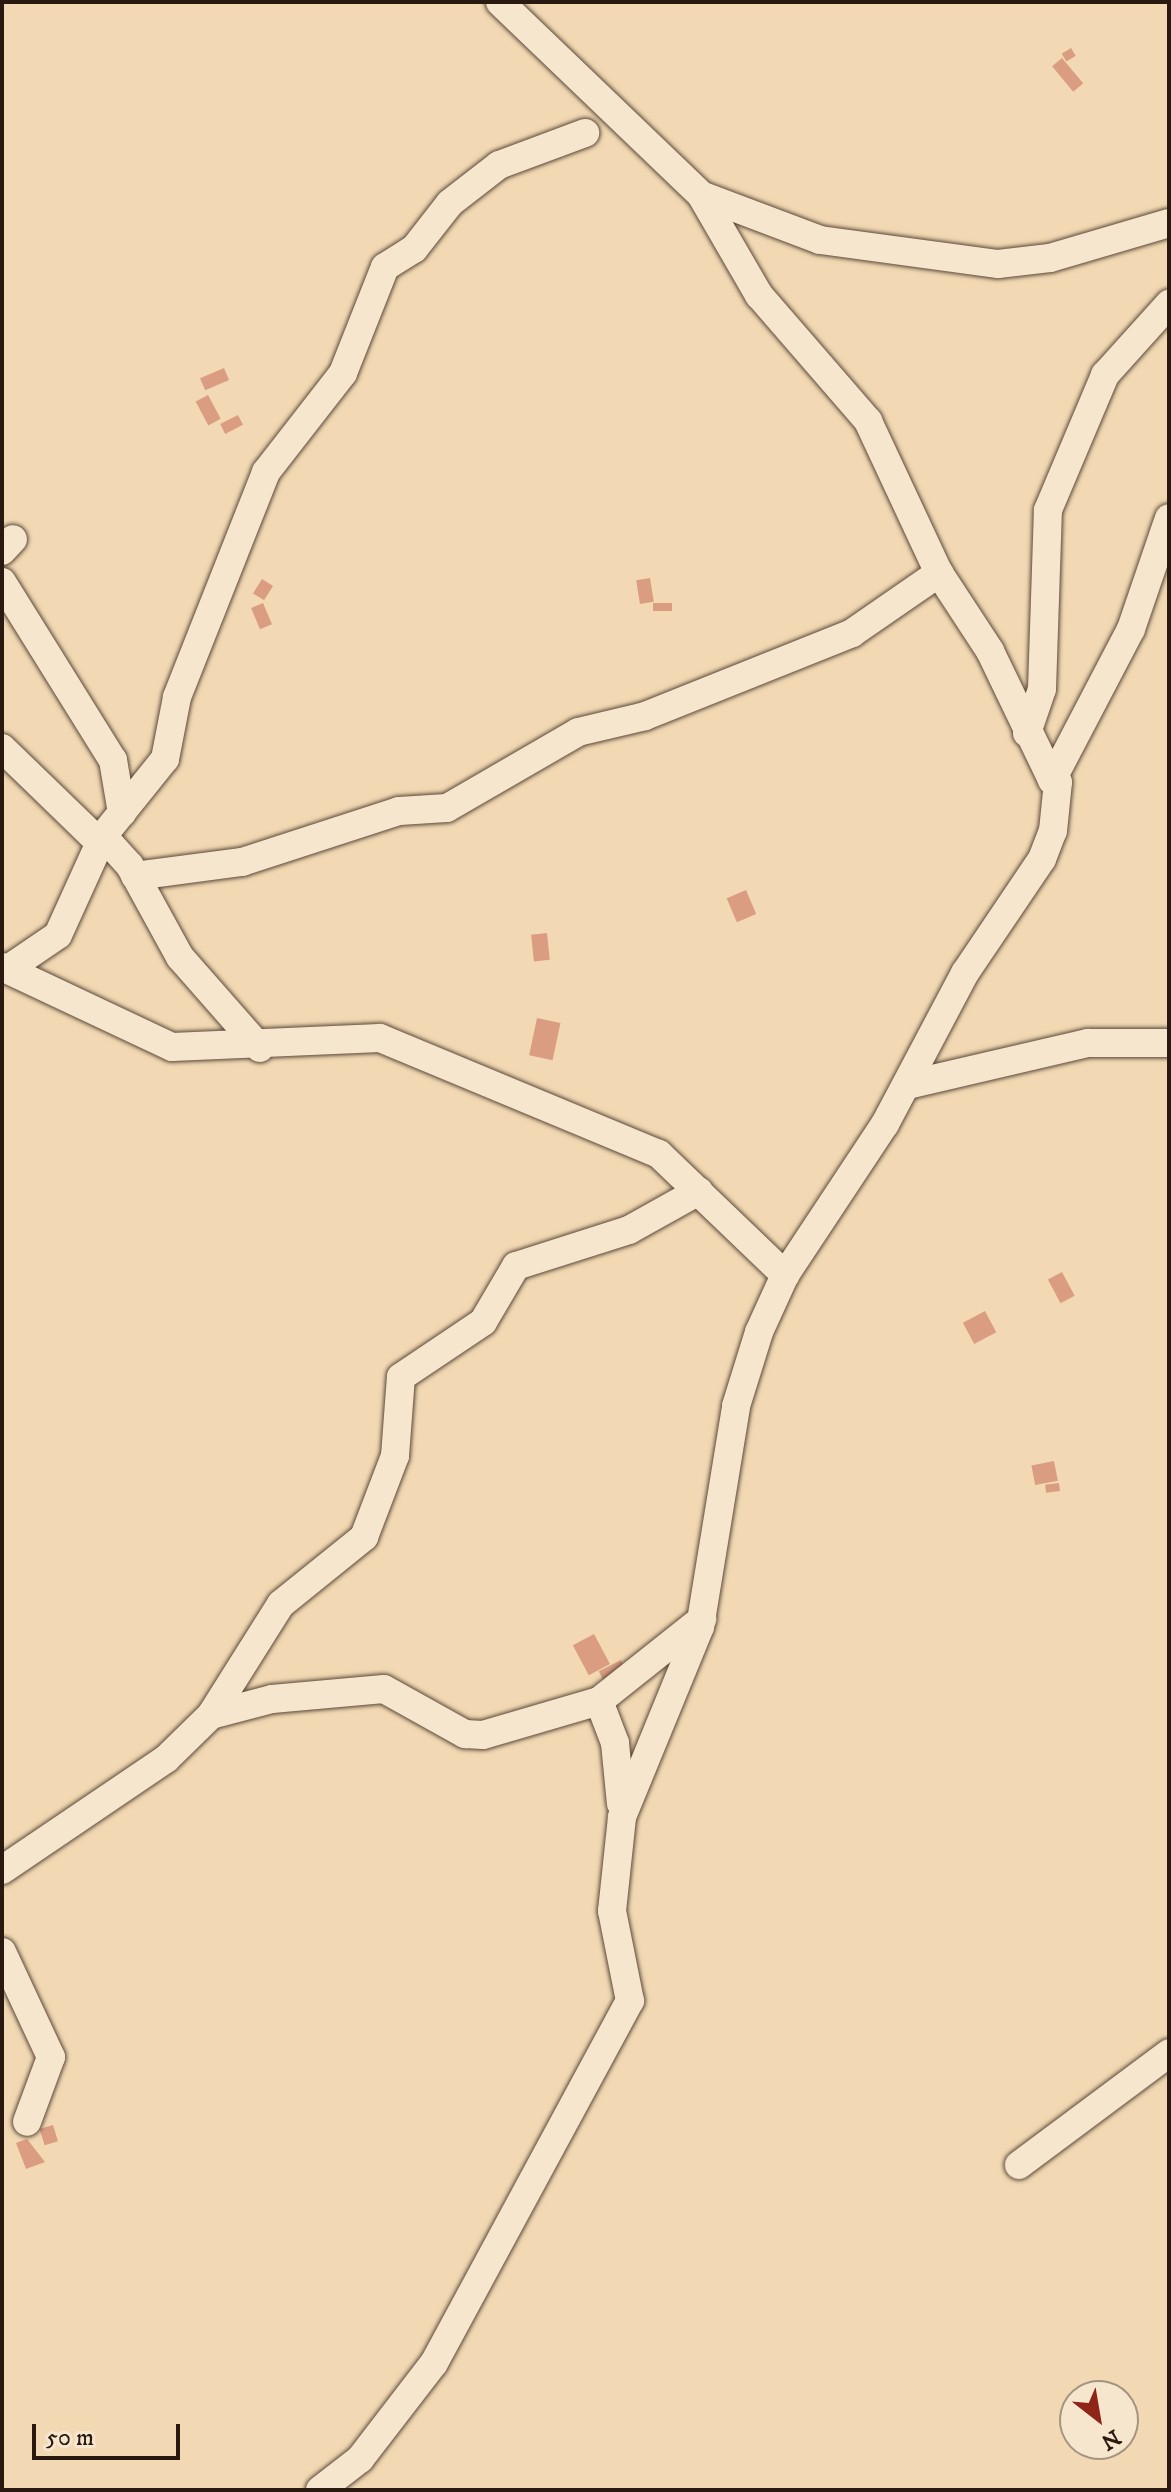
<!DOCTYPE html>
<style>
body{margin:0}
#map{position:relative;width:1171px;height:2492px;overflow:hidden;background:#f2d9b3;font-family:"IM FELL DW Pica",serif}
div>[style]{position:absolute}
.building>*{inset:0;background:#da9d81;transform-origin:0 0}
.roads{filter:drop-shadow(0 0 2px #5b493a) drop-shadow(0 0 2px #5b493a)}
.minor>*{height:28px;margin:-14px;padding:0 14px;transform-origin:14px;border-radius:14px;background:#f7e6ce}
span{translate:-50% -50%;white-space:nowrap;text-align:center;line-height:1.15;-webkit-text-stroke:8px #f7e6ce;paint-order:stroke}
.frame{position:absolute;inset:0;border:4px solid #291911;pointer-events:none}
.north{position:absolute;left:1059px;top:2380px;width:80px;height:80px;box-sizing:border-box;background:#f7e6ce;border:2px solid #a59482;border-radius:50%;rotate:149deg;font-size:22px;font-weight:700;line-height:32px;text-align:center;color:#291911}
.north::after{content:'';display:block;margin:auto;width:28px;height:36px;background:#8f2418;clip-path:polygon(50% 0,100% 100%,50% 72%,0 100%)}
.scale{position:absolute;left:32px;top:2424px;width:148px;height:36px;box-sizing:border-box;border:4px solid #291911;border-top:0;padding-left:10px;font-size:24px;line-height:28px;white-space:nowrap;color:#291911;-webkit-text-stroke:6px #f7e6ce;paint-order:stroke}
</style>
<div id="map">
<div class="building">
<div style="left:1071px;top:48px;width:9px;height:11px;rotate:58deg"></div>
<div style="left:1062px;top:58px;width:33px;height:13px;rotate:50deg"></div>
<div style="left:224px;top:368px;width:13px;height:26px;rotate:67deg"></div>
<div style="left:208px;top:395px;width:27px;height:14px;rotate:62deg"></div>
<div style="left:238px;top:415px;width:11px;height:20px;rotate:63deg"></div>
<div style="left:650px;top:578px;width:24px;height:14px;rotate:81deg"></div>
<div style="left:262px;top:579px;width:13px;height:17px;rotate:32deg"></div>
<div style="left:263px;top:603px;width:23px;height:13px;rotate:67deg"></div>
<div style="left:672px;top:603px;width:8px;height:19px;rotate:90deg"></div>
<div style="left:746px;top:890px;width:26px;height:21px;rotate:67deg"></div>
<div style="left:547px;top:933px;width:27px;height:16px;rotate:84deg"></div>
<div style="left:537px;top:1018px;width:24px;height:38px;rotate:12deg"></div>
<div style="left:1062px;top:1272px;width:27px;height:16px;rotate:62deg"></div>
<div style="left:985px;top:1311px;width:24px;height:25px;rotate:62deg"></div>
<div style="left:1054px;top:1461px;width:20px;height:23px;rotate:79deg"></div>
<div style="left:1059px;top:1483px;width:8px;height:14px;rotate:83deg"></div>
<div style="left:594px;top:1634px;width:34px;height:24px;rotate:62deg"></div>
<div style="left:621px;top:1660px;width:9px;height:25px;rotate:63deg"></div>
<div style="left:53px;top:2125px;width:17px;height:14px;rotate:73deg"></div>
<div style="clip-path:polygon(27px 2139px,45px 2162px,26px 2169px,16px 2143px)"></div>
</div>
<div class="roads">
<div class="minor">
<div style="left:500px;top:2px;width:279px;rotate:43.8deg"></div>
<div style="left:701px;top:195px;width:116px;rotate:59.9deg"></div>
<div style="left:759px;top:295px;width:167px;rotate:49.1deg"></div>
<div style="left:868px;top:421px;width:168px;rotate:65deg"></div>
<div style="left:939px;top:573px;width:93px;rotate:56.8deg"></div>
<div style="left:990px;top:651px;width:143px;rotate:64.3deg"></div>
<div style="left:701px;top:195px;width:127px;rotate:20.7deg"></div>
<div style="left:820px;top:240px;width:180px;rotate:7.7deg"></div>
<div style="left:998px;top:264px;width:52px;rotate:-6.6deg"></div>
<div style="left:1050px;top:258px;width:124px;rotate:-16.4deg"></div>
<div style="left:2px;top:551px;width:16px;rotate:-47deg"></div>
<div style="left:2px;top:582px;width:210px;rotate:58.1deg"></div>
<div style="left:113px;top:760px;width:54px;rotate:80.4deg"></div>
<div style="left:1027px;top:733px;width:46px;rotate:-71.2deg"></div>
<div style="left:1042px;top:689px;width:179px;rotate:-88.1deg"></div>
<div style="left:1048px;top:510px;width:147px;rotate:-67.1deg"></div>
<div style="left:1105px;top:375px;width:96px;rotate:-48deg"></div>
<div style="left:2px;top:748px;width:136px;rotate:44.1deg"></div>
<div style="left:103px;top:836px;width:40px;rotate:48deg"></div>
<div style="left:130px;top:866px;width:104px;rotate:61.2deg"></div>
<div style="left:180px;top:957px;width:121px;rotate:48.7deg"></div>
<div style="left:135px;top:876px;width:108px;rotate:-7.5deg"></div>
<div style="left:242px;top:862px;width:165px;rotate:-18deg"></div>
<div style="left:399px;top:811px;width:48px;rotate:-3.6deg"></div>
<div style="left:447px;top:808px;width:151px;rotate:-30.1deg"></div>
<div style="left:578px;top:732px;width:69px;rotate:-13.4deg"></div>
<div style="left:645px;top:716px;width:223px;rotate:-21.8deg"></div>
<div style="left:852px;top:633px;width:106px;rotate:-34.6deg"></div>
<div style="left:2px;top:967px;width:188px;rotate:25.2deg"></div>
<div style="left:172px;top:1047px;width:208px;rotate:-2.5deg"></div>
<div style="left:380px;top:1038px;width:302px;rotate:22.6deg"></div>
<div style="left:659px;top:1154px;width:175px;rotate:43.8deg"></div>
<div style="left:8px;top:969px;width:60px;rotate:-34.2deg"></div>
<div style="left:58px;top:935px;width:109px;rotate:-65.6deg"></div>
<div style="left:103px;top:836px;width:99px;rotate:-51.2deg"></div>
<div style="left:165px;top:759px;width:63px;rotate:-79deg"></div>
<div style="left:177px;top:697px;width:242px;rotate:-68.4deg"></div>
<div style="left:266px;top:472px;width:125px;rotate:-52.1deg"></div>
<div style="left:343px;top:373px;width:114px;rotate:-68.4deg"></div>
<div style="left:385px;top:267px;width:34px;rotate:-32deg"></div>
<div style="left:414px;top:249px;width:58px;rotate:-52deg"></div>
<div style="left:450px;top:203px;width:62px;rotate:-37.8deg"></div>
<div style="left:499px;top:165px;width:92px;rotate:-20.4deg"></div>
<div style="left:907px;top:1085px;width:186px;rotate:-13.1deg"></div>
<div style="left:1088px;top:1043px;width:81px"></div>
<div style="left:599px;top:1701px;width:45px;rotate:69.1deg"></div>
<div style="left:615px;top:1743px;width:61px;rotate:84.4deg"></div>
<div style="left:211px;top:1715px;width:63px;rotate:-14.7deg"></div>
<div style="left:272px;top:1699px;width:112px;rotate:-5.1deg"></div>
<div style="left:384px;top:1689px;width:93px;rotate:29.1deg"></div>
<div style="left:465px;top:1734px;width:18px;rotate:3deg"></div>
<div style="left:483px;top:1735px;width:121px;rotate:-16.3deg"></div>
<div style="left:599px;top:1701px;width:132px;rotate:-38.5deg"></div>
<div style="left:2px;top:1870px;width:198px;rotate:-34.1deg"></div>
<div style="left:166px;top:1759px;width:63px;rotate:-44.4deg"></div>
<div style="left:211px;top:1715px;width:131px;rotate:-57.8deg"></div>
<div style="left:281px;top:1604px;width:107px;rotate:-38.9deg"></div>
<div style="left:364px;top:1537px;width:87px;rotate:-69.1deg"></div>
<div style="left:395px;top:1456px;width:79px;rotate:-85.7deg"></div>
<div style="left:401px;top:1377px;width:99px;rotate:-33.9deg"></div>
<div style="left:483px;top:1322px;width:65px;rotate:-59.5deg"></div>
<div style="left:516px;top:1266px;width:119px;rotate:-17.7deg"></div>
<div style="left:629px;top:1230px;width:80px;rotate:-29.1deg"></div>
<div style="left:2px;top:1952px;width:116px;rotate:65deg"></div>
<div style="left:51px;top:2057px;width:69px;rotate:110.3deg"></div>
<div style="left:1019px;top:2165px;width:187px;rotate:-36.7deg"></div>
<div style="left:320px;top:2490px;width:51px;rotate:-37.8deg"></div>
<div style="left:360px;top:2459px;width:121px;rotate:-52.4deg"></div>
<div style="left:434px;top:2363px;width:412px;rotate:-61.6deg"></div>
<div style="left:630px;top:2001px;width:92px;rotate:-101.3deg"></div>
<div style="left:612px;top:1911px;width:95px;rotate:-83.9deg"></div>
<div style="left:622px;top:1817px;width:205px;rotate:-67.7deg"></div>
<div style="left:700px;top:1627px;width:224px;rotate:-80.7deg"></div>
<div style="left:736px;top:1406px;width:77px;rotate:-72.7deg"></div>
<div style="left:759px;top:1332px;width:63px;rotate:-65.5deg"></div>
<div style="left:785px;top:1275px;width:181px;rotate:-56.5deg"></div>
<div style="left:885px;top:1124px;width:171px;rotate:-62.1deg"></div>
<div style="left:965px;top:973px;width:138px;rotate:-56deg"></div>
<div style="left:1042px;top:859px;width:30px;rotate:-69deg"></div>
<div style="left:1053px;top:831px;width:49px;rotate:-84.2deg"></div>
<div style="left:1058px;top:782px;width:6px;rotate:-162deg"></div>
<div style="left:1052px;top:780px;width:170px;rotate:-62.4deg"></div>
<div style="left:1131px;top:629px;width:117px;rotate:-71.1deg"></div>
</div>
</div>
<div class="frame"></div>
<div class="north">N</div>
<div class="scale">50 m</div>
</div>
